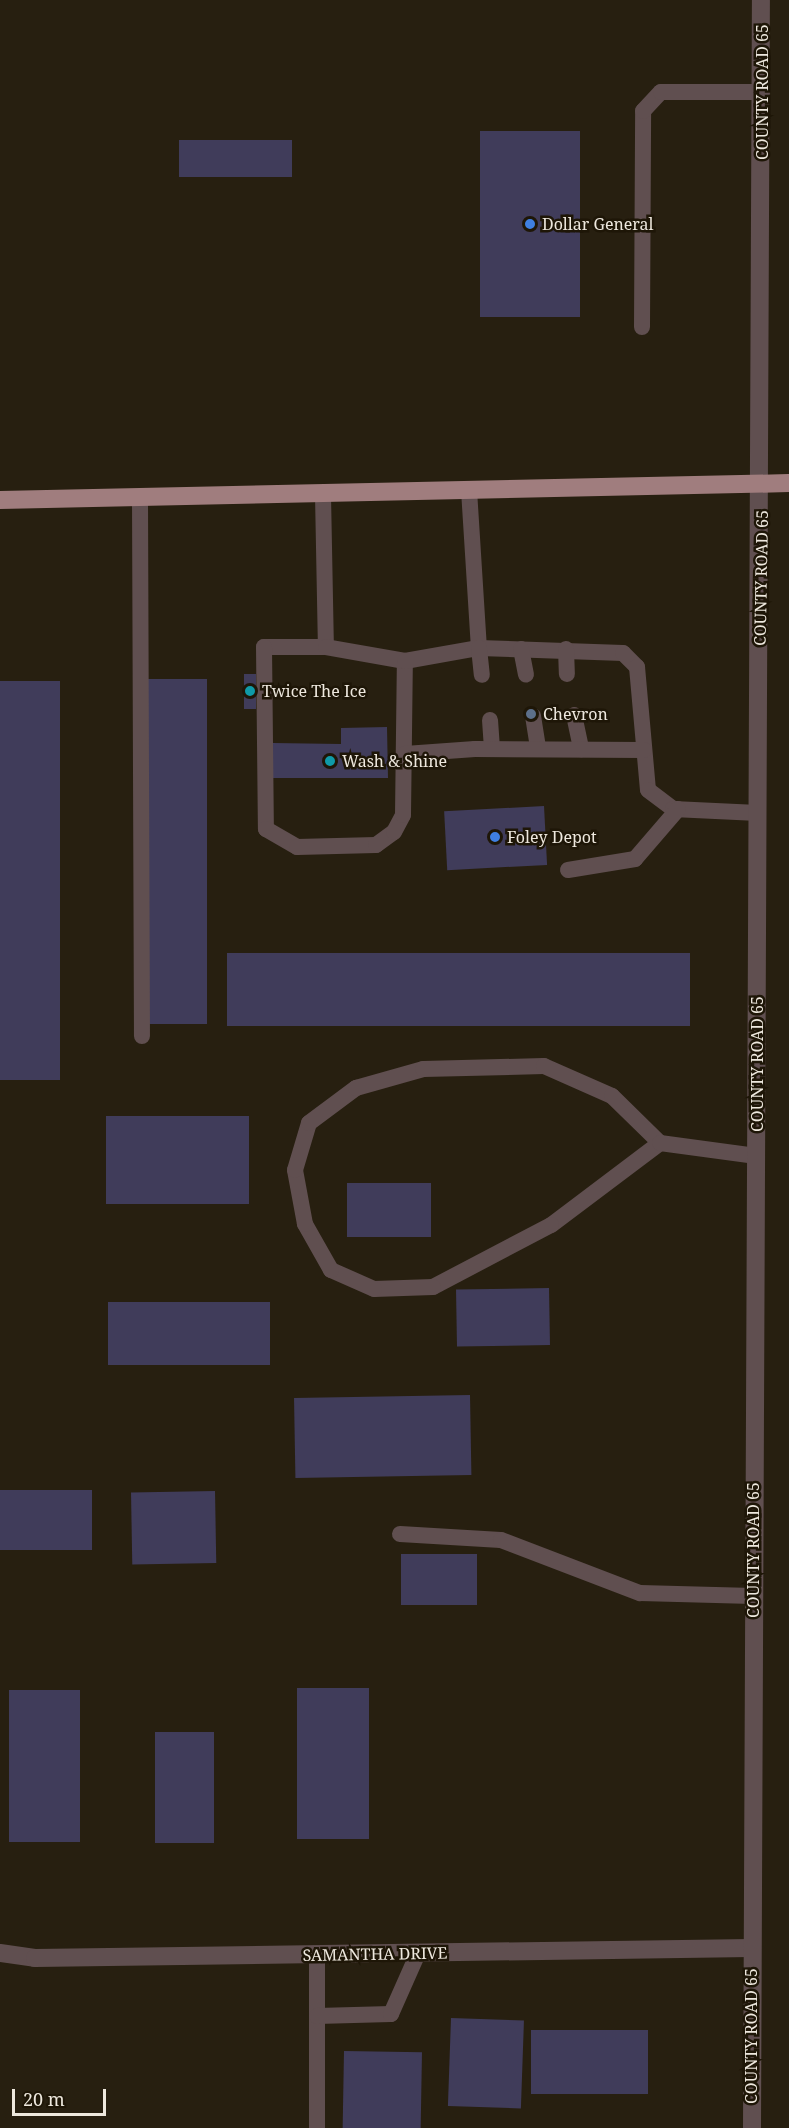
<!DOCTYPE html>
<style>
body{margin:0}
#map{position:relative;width:789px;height:2128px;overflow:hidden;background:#271f10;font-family:"Noto Serif",serif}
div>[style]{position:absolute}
.building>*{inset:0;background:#403c5a;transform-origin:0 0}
.service>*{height:16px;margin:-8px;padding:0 8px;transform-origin:8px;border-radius:8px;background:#604f50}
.minor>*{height:18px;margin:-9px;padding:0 9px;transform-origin:9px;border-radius:9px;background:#604f50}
.tertiary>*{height:18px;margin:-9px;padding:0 9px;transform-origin:9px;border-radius:9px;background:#604f50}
.primary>*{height:18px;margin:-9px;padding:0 9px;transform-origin:9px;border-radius:9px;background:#a07d7e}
.dots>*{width:16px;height:16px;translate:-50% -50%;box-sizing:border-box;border:3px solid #1e1607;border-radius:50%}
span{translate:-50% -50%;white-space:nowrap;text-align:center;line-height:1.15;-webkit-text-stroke:5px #1e1607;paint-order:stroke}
.street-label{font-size:16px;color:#eee8de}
.poi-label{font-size:16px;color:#eee8de}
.left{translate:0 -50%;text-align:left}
.scale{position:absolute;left:12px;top:2089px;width:94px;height:27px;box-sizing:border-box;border:3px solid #eee8de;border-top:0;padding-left:8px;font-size:18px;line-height:21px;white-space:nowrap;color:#eee8de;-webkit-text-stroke:4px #1e1607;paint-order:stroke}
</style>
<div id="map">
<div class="building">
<div style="left:480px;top:131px;width:100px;height:186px"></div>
<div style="left:179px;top:140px;width:113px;height:37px"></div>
<div style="left:244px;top:674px;width:12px;height:35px"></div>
<div style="left:148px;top:679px;width:59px;height:345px"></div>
<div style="left:60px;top:681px;width:399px;height:60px;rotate:90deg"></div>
<div style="clip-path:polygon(387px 727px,388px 778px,273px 778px,273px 743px,341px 744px,341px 728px)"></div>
<div style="left:544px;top:806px;width:59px;height:100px;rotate:87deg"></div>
<div style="left:690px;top:953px;width:73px;height:463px;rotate:90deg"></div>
<div style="left:106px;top:1116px;width:143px;height:88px"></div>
<div style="left:431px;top:1183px;width:54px;height:84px;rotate:90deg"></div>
<div style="left:549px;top:1288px;width:57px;height:93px;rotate:89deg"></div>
<div style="left:270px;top:1302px;width:63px;height:162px;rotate:90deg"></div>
<div style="left:470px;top:1395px;width:80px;height:176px;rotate:89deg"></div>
<div style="left:92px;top:1490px;width:60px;height:92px;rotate:90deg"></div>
<div style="left:215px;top:1491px;width:72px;height:84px;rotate:89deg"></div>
<div style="left:401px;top:1554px;width:76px;height:51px"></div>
<div style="left:297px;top:1688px;width:72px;height:151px"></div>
<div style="left:80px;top:1690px;width:152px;height:71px;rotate:90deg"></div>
<div style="left:155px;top:1732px;width:59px;height:111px"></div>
<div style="left:451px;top:2018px;width:73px;height:88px;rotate:2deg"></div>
<div style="left:531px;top:2030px;width:117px;height:64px"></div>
<div style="left:344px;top:2051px;width:78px;height:77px;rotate:1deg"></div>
</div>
<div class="service">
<div style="left:642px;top:327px;width:216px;rotate:-89.7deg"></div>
<div style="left:643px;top:111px;width:26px;rotate:-47deg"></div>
<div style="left:661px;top:92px;width:101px"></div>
<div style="left:469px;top:490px;width:158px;rotate:86.4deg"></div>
<div style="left:479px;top:648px;width:144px;rotate:2deg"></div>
<div style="left:623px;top:653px;width:20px;rotate:45deg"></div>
<div style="left:637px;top:667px;width:123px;rotate:84.9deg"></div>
<div style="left:648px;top:790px;width:31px;rotate:37deg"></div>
<div style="left:673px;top:809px;width:85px;rotate:2.7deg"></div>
<div style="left:323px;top:495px;width:152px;rotate:88.9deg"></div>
<div style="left:326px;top:647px;width:62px;rotate:180deg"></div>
<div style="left:264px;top:647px;width:182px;rotate:89.4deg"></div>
<div style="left:266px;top:829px;width:36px;rotate:30deg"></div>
<div style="left:297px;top:847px;width:79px;rotate:-1.5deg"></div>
<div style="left:376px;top:845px;width:22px;rotate:-36deg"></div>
<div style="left:394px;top:832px;width:19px;rotate:-62deg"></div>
<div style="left:403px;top:815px;width:154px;rotate:-89.3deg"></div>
<div style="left:405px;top:661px;width:80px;rotate:-170deg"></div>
<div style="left:140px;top:499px;width:537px;rotate:89.79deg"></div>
<div style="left:521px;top:649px;width:26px;rotate:79deg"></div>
<div style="left:566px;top:649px;width:25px;rotate:88deg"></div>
<div style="left:405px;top:661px;width:75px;rotate:-10deg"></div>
<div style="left:479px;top:648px;width:27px;rotate:84deg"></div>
<div style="left:574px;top:715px;width:35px;rotate:78deg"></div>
<div style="left:533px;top:716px;width:33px;rotate:81deg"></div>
<div style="left:490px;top:720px;width:29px;rotate:86deg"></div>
<div style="left:405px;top:754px;width:70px;rotate:-4.1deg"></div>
<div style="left:475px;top:749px;width:169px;rotate:0.3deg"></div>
<div style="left:568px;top:870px;width:68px;rotate:-9.3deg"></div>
<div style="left:635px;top:859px;width:66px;rotate:-49.3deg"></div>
<div style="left:660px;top:1143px;width:136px;rotate:143deg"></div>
<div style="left:551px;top:1225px;width:133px;rotate:152.3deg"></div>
<div style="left:433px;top:1287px;width:59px;rotate:178.1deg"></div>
<div style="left:374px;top:1289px;width:47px;rotate:-156.2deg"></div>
<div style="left:331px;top:1270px;width:53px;rotate:-119.5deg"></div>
<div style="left:305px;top:1224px;width:55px;rotate:-100.5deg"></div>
<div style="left:295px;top:1170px;width:49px;rotate:-73.4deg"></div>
<div style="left:309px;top:1123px;width:59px;rotate:-36.7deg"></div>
<div style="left:356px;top:1088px;width:70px;rotate:-15.8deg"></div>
<div style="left:423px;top:1069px;width:121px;rotate:-1.4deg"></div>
<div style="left:544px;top:1066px;width:74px;rotate:23.8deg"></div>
<div style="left:612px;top:1096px;width:67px;rotate:44.4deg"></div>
<div style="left:660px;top:1143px;width:97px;rotate:7.7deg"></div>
<div style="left:400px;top:1534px;width:101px;rotate:3.4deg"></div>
<div style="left:501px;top:1540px;width:149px;rotate:20.9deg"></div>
<div style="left:640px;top:1593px;width:113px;rotate:1.5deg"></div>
<div style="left:317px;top:1954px;width:174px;rotate:90deg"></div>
<div style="left:317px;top:2016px;width:74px;rotate:-1.5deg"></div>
<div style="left:391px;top:2014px;width:67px;rotate:-66.1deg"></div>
</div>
<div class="minor">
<div style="left:0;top:1953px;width:35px;rotate:8deg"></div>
<div style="left:35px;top:1958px;width:716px;rotate:-0.8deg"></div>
</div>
<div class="tertiary">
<div style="left:752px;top:2128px;width:2128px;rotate:-89.76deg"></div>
</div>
<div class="primary">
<div style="left:0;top:500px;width:789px;rotate:-1.23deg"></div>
</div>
<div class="dots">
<div style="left:530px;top:224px;background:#3f7fe0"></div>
<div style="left:250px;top:691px;background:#0f9aa8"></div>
<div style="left:531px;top:714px;background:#5c6f8a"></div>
<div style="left:330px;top:761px;background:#0f9aa8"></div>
<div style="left:495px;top:837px;background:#3f7fe0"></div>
</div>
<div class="street-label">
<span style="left:762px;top:92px;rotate:-90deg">COUNTY ROAD 65</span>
<span style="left:761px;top:578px;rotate:-89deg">COUNTY ROAD 65</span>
<span style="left:757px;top:1064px;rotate:-90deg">COUNTY ROAD 65</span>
<span style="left:753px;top:1550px;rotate:-90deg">COUNTY ROAD 65</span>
<span style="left:375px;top:1954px;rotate:-1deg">SAMANTHA DRIVE</span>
<span style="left:751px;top:2036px;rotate:-90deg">COUNTY ROAD 65</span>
</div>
<div class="poi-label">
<span class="left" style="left:542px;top:224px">Dollar General</span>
<span class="left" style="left:262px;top:691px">Twice The Ice</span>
<span class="left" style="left:543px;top:714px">Chevron</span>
<span class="left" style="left:342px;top:761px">Wash &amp; Shine</span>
<span class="left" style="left:507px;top:837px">Foley Depot</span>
</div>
<div class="scale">20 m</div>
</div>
